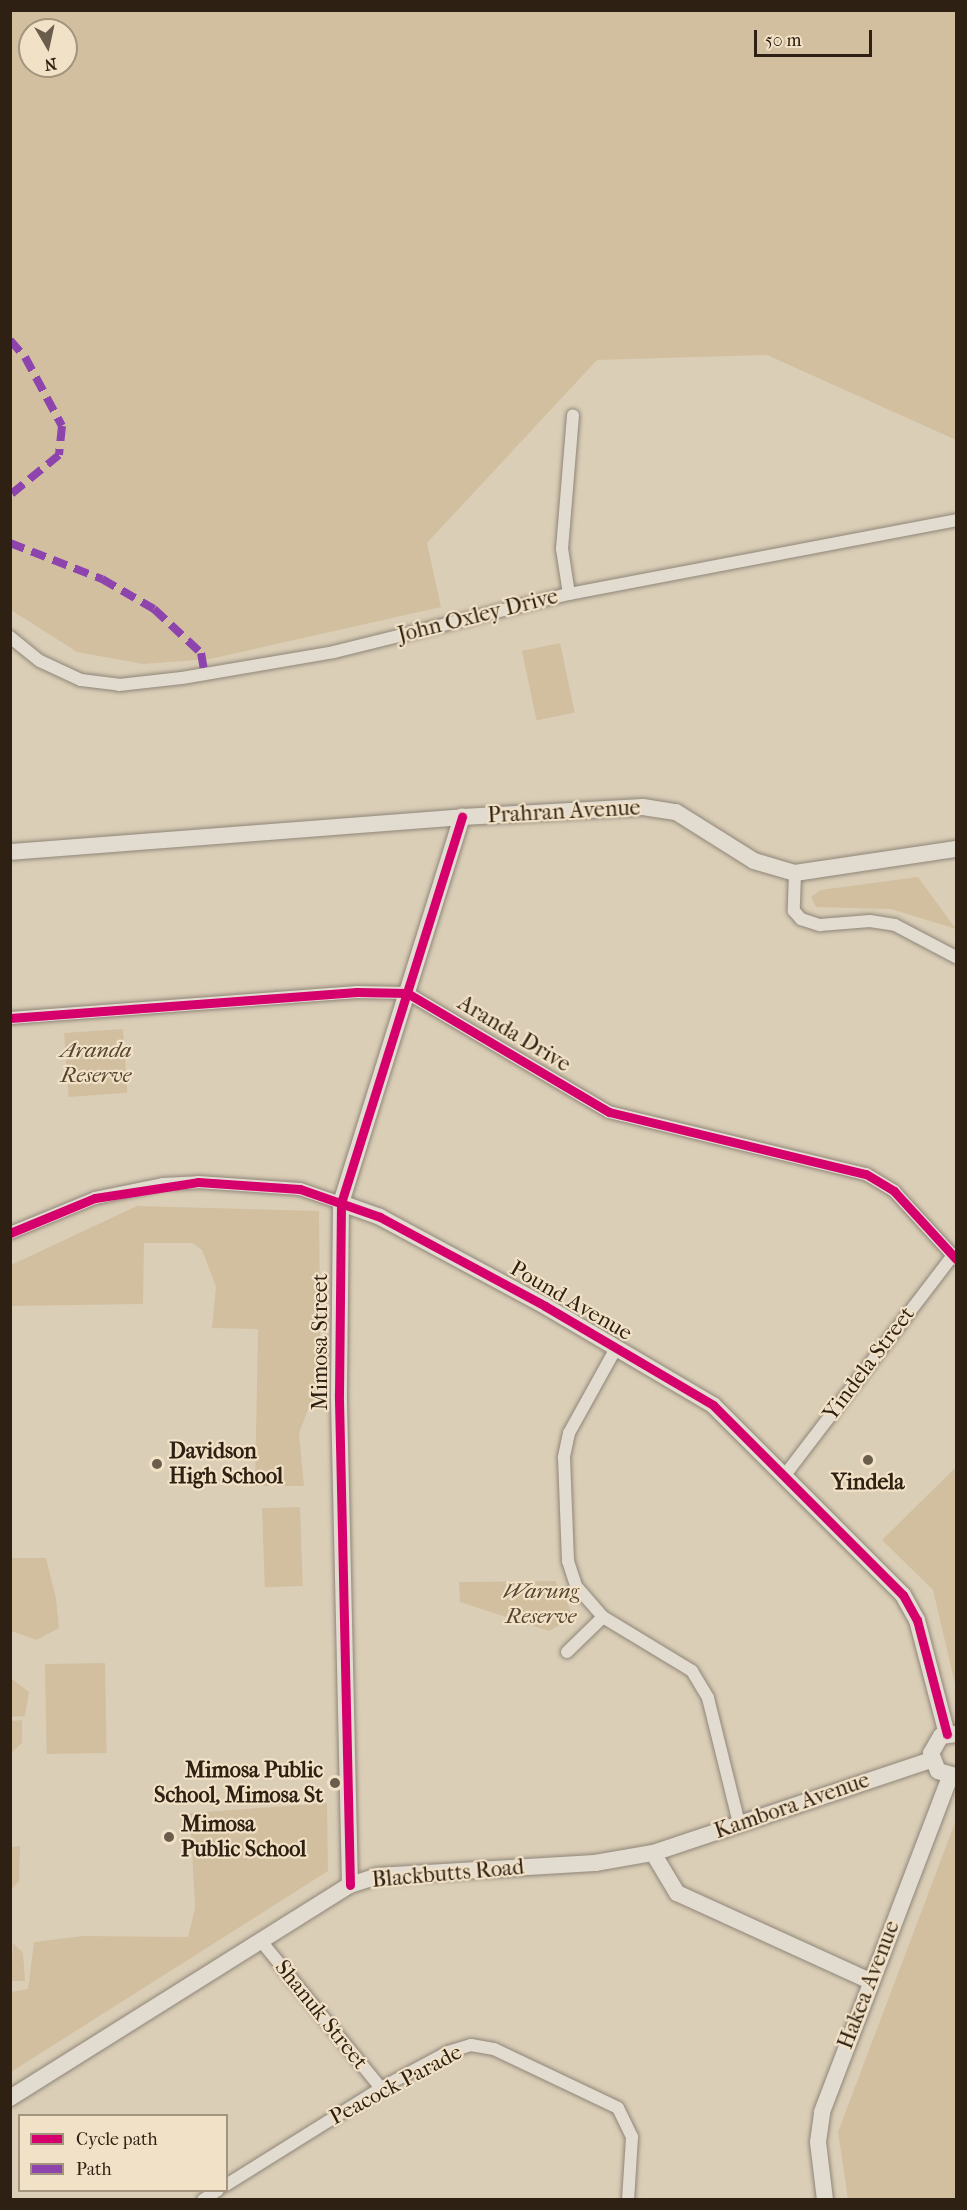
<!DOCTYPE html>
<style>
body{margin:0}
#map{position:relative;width:967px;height:2210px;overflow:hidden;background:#dbceb7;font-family:"IM FELL French Canon",serif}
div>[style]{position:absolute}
.green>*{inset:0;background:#d2bfa0;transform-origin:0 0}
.roads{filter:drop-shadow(0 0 2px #8f8678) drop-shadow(0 0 2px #8f8678)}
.street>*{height:12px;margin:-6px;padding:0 6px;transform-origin:6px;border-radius:6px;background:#e2dbd0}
.secondary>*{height:16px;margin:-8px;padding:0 8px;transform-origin:8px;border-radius:8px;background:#e2dbd0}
.quiet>*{height:8px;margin-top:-4px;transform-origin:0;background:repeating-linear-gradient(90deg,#8e44ad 0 15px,transparent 0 23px)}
.cycleway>*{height:9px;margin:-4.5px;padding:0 4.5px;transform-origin:4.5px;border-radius:4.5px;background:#d6006c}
.dots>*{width:16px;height:16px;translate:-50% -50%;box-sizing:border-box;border:3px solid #f1e1c6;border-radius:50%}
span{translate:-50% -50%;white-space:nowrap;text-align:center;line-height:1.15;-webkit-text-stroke:4.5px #f1e1c6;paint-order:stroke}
.street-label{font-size:22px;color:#2e2012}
.park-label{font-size:22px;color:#554531;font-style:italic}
.poi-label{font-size:22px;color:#2e2012;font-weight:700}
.left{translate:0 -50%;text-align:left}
.right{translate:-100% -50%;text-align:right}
.frame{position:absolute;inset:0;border:12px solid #2e2012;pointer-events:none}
.legend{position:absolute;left:18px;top:2114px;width:210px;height:78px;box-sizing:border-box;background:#f1e1c6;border:2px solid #a3947e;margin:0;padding:8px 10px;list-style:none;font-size:18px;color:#2e2012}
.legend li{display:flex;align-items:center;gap:12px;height:30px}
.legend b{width:30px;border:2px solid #a3947e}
.north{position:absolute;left:18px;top:18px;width:60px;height:60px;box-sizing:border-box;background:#f1e1c6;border:2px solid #a3947e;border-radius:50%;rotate:171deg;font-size:16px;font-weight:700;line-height:24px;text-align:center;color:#2e2012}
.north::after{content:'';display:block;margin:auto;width:21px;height:27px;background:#6b5d4c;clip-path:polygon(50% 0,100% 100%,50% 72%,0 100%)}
.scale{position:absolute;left:754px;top:30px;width:118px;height:27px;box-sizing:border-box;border:3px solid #2e2012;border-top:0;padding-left:8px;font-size:18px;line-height:21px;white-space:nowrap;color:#2e2012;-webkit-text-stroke:4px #f1e1c6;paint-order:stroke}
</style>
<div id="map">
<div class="green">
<div style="clip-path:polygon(evenodd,10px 11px,956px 11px,956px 440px,767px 355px,597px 360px,427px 543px,441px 607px,210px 659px,143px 664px,77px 652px,11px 610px,10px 11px,30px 30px,66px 30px,66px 66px,30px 66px,30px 30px)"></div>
<div style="left:560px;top:643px;width:71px;height:39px;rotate:78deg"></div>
<div style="clip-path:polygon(918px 877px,956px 929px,891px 909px,816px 907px,811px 897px,820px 890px)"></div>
<div style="left:123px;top:1029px;width:64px;height:59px;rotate:86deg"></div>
<div style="clip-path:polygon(137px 1206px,319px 1211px,321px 1389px,309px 1407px,299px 1433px,304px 1486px,255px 1486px,258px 1329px,212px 1328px,216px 1287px,202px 1250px,192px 1243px,144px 1243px,143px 1304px,11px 1306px,11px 1265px)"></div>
<div style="clip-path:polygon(956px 1467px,956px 1688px,933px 1590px,882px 1540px)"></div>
<div style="left:300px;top:1507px;width:79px;height:38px;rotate:88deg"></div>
<div style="clip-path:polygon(11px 1558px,46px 1558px,56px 1598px,59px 1628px,37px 1640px,11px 1631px)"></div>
<div style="clip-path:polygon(555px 1581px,570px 1608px,570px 1619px,549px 1631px,460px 1602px,459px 1582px)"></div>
<div style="left:105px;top:1663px;width:90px;height:60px;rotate:89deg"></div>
<div style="clip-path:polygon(11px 1678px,29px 1692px,25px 1716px,11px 1717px)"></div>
<div style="clip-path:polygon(22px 1720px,22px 1743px,11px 1753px,11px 1721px)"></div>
<div style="clip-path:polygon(327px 1803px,328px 1871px,11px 2072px,11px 1992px,28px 1989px,34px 1942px,83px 1936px,188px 1937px,195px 1908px,190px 1813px)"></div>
<div style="clip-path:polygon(956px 1820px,956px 2199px,848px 2199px,838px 2132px)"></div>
<div style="clip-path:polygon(20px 1846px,19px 1882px,11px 1889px,11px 1847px)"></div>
<div style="clip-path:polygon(13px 1943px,23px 1953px,25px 1981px,11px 1981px)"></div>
</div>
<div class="roads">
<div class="street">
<div style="left:569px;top:594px;width:46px;rotate:-98.8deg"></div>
<div style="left:562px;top:549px;width:134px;rotate:-85.3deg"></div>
<div style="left:10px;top:637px;width:38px;rotate:39deg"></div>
<div style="left:40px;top:661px;width:45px;rotate:24.9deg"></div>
<div style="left:81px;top:680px;width:38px;rotate:7deg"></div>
<div style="left:119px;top:685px;width:63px;rotate:-6.3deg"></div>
<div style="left:182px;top:678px;width:154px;rotate:-9.7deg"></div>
<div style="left:334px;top:652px;width:242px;rotate:-13.9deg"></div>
<div style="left:569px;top:594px;width:394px;rotate:-10.8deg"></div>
<div style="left:795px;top:873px;width:38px;rotate:92deg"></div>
<div style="left:794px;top:911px;width:11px;rotate:49deg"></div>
<div style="left:801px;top:919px;width:20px;rotate:18deg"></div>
<div style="left:820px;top:925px;width:50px;rotate:-4.6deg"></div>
<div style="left:870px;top:921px;width:25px;rotate:9deg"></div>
<div style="left:895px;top:925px;width:69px;rotate:27.7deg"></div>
<div style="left:10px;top:1018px;width:348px;rotate:-4.3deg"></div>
<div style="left:357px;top:992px;width:50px;rotate:1.1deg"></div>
<div style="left:407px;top:993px;width:234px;rotate:30.5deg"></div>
<div style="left:609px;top:1112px;width:264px;rotate:13.6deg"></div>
<div style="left:866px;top:1174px;width:33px;rotate:31deg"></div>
<div style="left:894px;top:1191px;width:92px;rotate:47.6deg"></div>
<div style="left:10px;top:1233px;width:92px;rotate:-22.4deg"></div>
<div style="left:95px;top:1198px;width:69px;rotate:-11.6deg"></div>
<div style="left:163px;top:1184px;width:35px;rotate:-3deg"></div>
<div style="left:198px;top:1182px;width:102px;rotate:3.9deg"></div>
<div style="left:300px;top:1189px;width:43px;rotate:18.9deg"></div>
<div style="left:615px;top:1350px;width:95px;rotate:119deg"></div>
<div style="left:569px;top:1433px;width:25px;rotate:102deg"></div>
<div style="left:564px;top:1457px;width:104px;rotate:87.8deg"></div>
<div style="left:568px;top:1561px;width:26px;rotate:72deg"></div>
<div style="left:576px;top:1586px;width:41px;rotate:48.9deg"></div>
<div style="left:603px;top:1617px;width:104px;rotate:31.2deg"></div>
<div style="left:692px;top:1671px;width:31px;rotate:59deg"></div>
<div style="left:708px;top:1698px;width:129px;rotate:76.1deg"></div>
<div style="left:785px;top:1475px;width:278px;rotate:-52.6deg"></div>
<div style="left:567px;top:1652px;width:50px;rotate:-44.2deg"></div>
<div style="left:261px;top:1941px;width:190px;rotate:50.8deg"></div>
<div style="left:226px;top:2185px;width:183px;rotate:-32deg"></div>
<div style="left:381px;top:2088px;width:76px;rotate:-28.2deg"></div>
<div style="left:448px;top:2052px;width:24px;rotate:-17deg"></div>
<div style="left:471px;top:2045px;width:23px;rotate:10deg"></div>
<div style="left:494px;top:2049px;width:137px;rotate:25.4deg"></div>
<div style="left:618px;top:2108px;width:32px;rotate:64deg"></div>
<div style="left:632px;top:2137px;width:63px;rotate:93.6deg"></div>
<div style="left:203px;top:2200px;width:18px;rotate:-34deg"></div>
</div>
<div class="secondary">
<div style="left:10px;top:852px;width:453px;rotate:-4.4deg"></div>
<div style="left:462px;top:817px;width:181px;rotate:-3.2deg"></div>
<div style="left:643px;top:807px;width:33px;rotate:9deg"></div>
<div style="left:676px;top:812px;width:92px;rotate:32.1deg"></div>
<div style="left:754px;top:861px;width:43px;rotate:16.3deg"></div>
<div style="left:795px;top:873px;width:163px;rotate:-8.5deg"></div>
<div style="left:341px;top:1203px;width:41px;rotate:19.7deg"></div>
<div style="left:380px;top:1217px;width:187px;rotate:28.3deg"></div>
<div style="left:545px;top:1306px;width:195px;rotate:30.5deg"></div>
<div style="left:713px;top:1405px;width:269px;rotate:45deg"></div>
<div style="left:903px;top:1595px;width:29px;rotate:61deg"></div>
<div style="left:917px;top:1620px;width:118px;rotate:75.3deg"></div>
<div style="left:956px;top:1734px;width:15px;rotate:172deg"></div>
<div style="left:941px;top:1736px;width:20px;rotate:120deg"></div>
<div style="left:931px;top:1753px;width:19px;rotate:69deg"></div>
<div style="left:938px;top:1771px;width:19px;rotate:16deg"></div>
<div style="left:653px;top:1853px;width:47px;rotate:59deg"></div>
<div style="left:677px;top:1893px;width:212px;rotate:24.5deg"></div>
<div style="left:350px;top:1885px;width:491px;rotate:-91.3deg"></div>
<div style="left:339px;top:1394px;width:191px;rotate:-89.4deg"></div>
<div style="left:341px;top:1203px;width:405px;rotate:-72.6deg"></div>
<div style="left:10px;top:2098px;width:401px;rotate:-32.1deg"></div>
<div style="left:350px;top:1885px;width:28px;rotate:-18deg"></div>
<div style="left:377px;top:1876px;width:218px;rotate:-3.4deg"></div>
<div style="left:595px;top:1863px;width:59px;rotate:-9.8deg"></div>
<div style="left:653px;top:1853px;width:293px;rotate:-18.5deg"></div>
<div style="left:825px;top:2200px;width:58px;rotate:-96.9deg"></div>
<div style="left:818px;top:2142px;width:30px;rotate:-82deg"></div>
<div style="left:822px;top:2112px;width:359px;rotate:-69.1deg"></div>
</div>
</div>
<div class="quiet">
<div style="left:10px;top:340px;width:23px;rotate:49deg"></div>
<div style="left:25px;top:357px;width:78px;rotate:61.8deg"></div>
<div style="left:62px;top:426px;width:29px;rotate:96deg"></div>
<div style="left:59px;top:455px;width:63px;rotate:140.8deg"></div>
<div style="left:10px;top:543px;width:99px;rotate:21.4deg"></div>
<div style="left:102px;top:579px;width:60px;rotate:30deg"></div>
<div style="left:154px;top:609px;width:64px;rotate:43.1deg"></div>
<div style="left:201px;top:653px;width:22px;rotate:80deg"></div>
</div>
<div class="cycleway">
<div style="left:10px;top:1018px;width:348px;rotate:-4.3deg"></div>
<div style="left:357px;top:992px;width:50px;rotate:1.1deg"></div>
<div style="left:407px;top:993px;width:234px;rotate:30.5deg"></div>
<div style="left:609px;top:1112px;width:264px;rotate:13.6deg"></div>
<div style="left:866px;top:1174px;width:33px;rotate:31deg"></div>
<div style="left:894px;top:1191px;width:92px;rotate:47.6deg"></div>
<div style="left:10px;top:1233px;width:92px;rotate:-22.4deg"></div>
<div style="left:95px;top:1198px;width:104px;rotate:-8.8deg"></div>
<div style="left:198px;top:1182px;width:102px;rotate:3.9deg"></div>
<div style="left:300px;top:1189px;width:85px;rotate:19.3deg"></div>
<div style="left:380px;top:1217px;width:187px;rotate:28.3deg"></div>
<div style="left:545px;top:1306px;width:195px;rotate:30.5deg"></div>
<div style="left:713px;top:1405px;width:269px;rotate:45deg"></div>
<div style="left:903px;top:1595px;width:29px;rotate:61deg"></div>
<div style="left:917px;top:1620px;width:118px;rotate:75.3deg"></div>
<div style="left:350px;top:1885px;width:491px;rotate:-91.3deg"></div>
<div style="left:339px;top:1394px;width:191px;rotate:-89.4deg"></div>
<div style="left:341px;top:1203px;width:405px;rotate:-72.6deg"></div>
</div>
<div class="dots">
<div style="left:868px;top:1460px;background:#6b5d4c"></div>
<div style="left:157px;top:1464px;background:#6b5d4c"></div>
<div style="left:335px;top:1783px;background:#6b5d4c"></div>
<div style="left:169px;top:1837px;background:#6b5d4c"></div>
</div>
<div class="street-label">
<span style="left:478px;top:616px;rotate:-14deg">John Oxley Drive</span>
<span style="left:564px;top:812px;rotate:-3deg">Prahran Avenue</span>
<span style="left:514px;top:1034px;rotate:31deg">Aranda Drive</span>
<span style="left:571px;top:1301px;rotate:30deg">Pound Avenue</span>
<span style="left:321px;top:1342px;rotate:-90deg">Mimosa Street</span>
<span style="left:869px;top:1364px;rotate:-53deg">Yindela Street</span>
<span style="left:792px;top:1806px;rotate:-19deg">Kambora Avenue</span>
<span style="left:448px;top:1874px;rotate:-5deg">Blackbutts Road</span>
<span style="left:869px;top:1985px;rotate:-69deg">Hakea Avenue</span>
<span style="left:321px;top:2015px;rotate:51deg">Shanuk Street</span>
<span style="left:396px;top:2085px;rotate:-28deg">Peacock Parade</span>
</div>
<div class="park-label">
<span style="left:96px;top:1063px">Aranda<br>Reserve</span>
<span style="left:541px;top:1604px">Warung<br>Reserve</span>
</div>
<div class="poi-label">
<span class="left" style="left:169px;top:1464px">Davidson<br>High School</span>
<span style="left:868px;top:1483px">Yindela</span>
<span class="right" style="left:323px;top:1783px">Mimosa Public<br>School, Mimosa St</span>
<span class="left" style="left:181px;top:1837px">Mimosa<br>Public School</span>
</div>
<div class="frame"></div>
<ul class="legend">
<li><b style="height:8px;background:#d6006c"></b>Cycle path</li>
<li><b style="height:8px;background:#8e44ad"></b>Path</li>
</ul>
<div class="north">N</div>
<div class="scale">50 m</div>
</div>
